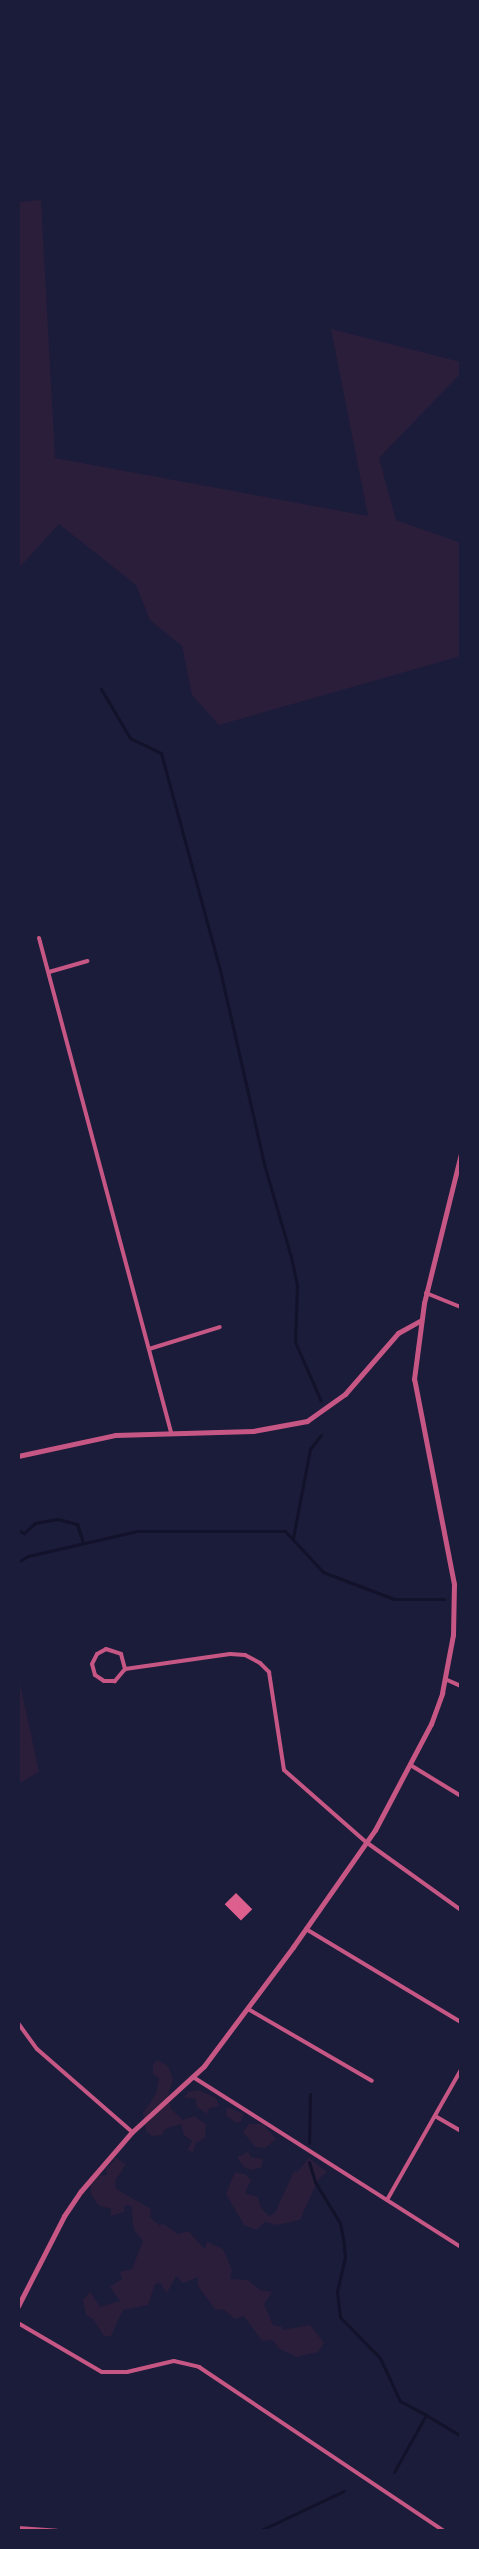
<!DOCTYPE html>
<style>
body{margin:0}
#map{position:relative;width:479px;height:2549px;overflow:hidden;background:#1b1b3a;font-family:"Sofia Sans Condensed",sans-serif}
div>[style]{position:absolute}
.green>*{inset:0;background:#2a1e3b}
.stream>*{height:3px;margin:-1.5px;padding:0 1.5px;transform-origin:1.5px;border-radius:1.5px;background:#12122b}
.building>*{inset:0;background:#dd5f8e;transform-origin:0 0}
.minor>*{height:4px;margin:-2px;padding:0 2px;transform-origin:2px;border-radius:2px;background:#c65784}
.tertiary>*{height:5px;margin:-2.5px;padding:0 2.5px;transform-origin:2.5px;border-radius:2.5px;background:#c65784}
span{translate:-50% -50%;white-space:nowrap;text-align:center;line-height:1.15;-webkit-text-stroke:6px #1b1b3a;paint-order:stroke}
.frame{position:absolute;inset:0;border:20px solid #1b1b3a;pointer-events:none}
</style>
<div id="map">
<div class="green">
<div style="clip-path:polygon(41px 200px,55px 458px,368px 516px,331px 329px,461px 362px,461px 373px,379px 458px,396px 520px,461px 543px,461px 656px,219px 725px,192px 695px,182px 646px,150px 620px,136px 585px,59px 524px,18px 569px,18px 202px)"></div>
<div style="clip-path:polygon(18px 1674px,39px 1772px,18px 1784px)"></div>
<div style="clip-path:polygon(158px 2060px,168px 2066px,173px 2079px,168px 2096px,171px 2109px,183px 2120px,194px 2116px,206px 2124px,205px 2138px,196px 2143px,193px 2152px,187px 2150px,192px 2141px,184px 2135px,181px 2124px,165px 2129px,162px 2135px,152px 2136px,146px 2131px,143px 2113px,156px 2094px,159px 2078px,153px 2074px,153px 2064px)"></div>
<div style="clip-path:polygon(199px 2090px,216px 2098px,219px 2106px,210px 2108px,207px 2114px,197px 2107px,195px 2098px,184px 2098px,188px 2092px)"></div>
<div style="clip-path:polygon(227px 2107px,244px 2114px,241px 2122px,236px 2123px,226px 2115px)"></div>
<div style="clip-path:polygon(249px 2124px,263px 2124px,276px 2139px,265px 2148px,255px 2147px,243px 2132px)"></div>
<div style="clip-path:polygon(248px 2152px,251px 2157px,263px 2159px,262px 2167px,251px 2170px,244px 2167px,237px 2157px)"></div>
<div style="clip-path:polygon(116px 2158px,126px 2164px,115px 2181px,116px 2189px,151px 2209px,150px 2217px,160px 2226px,162px 2223px,178px 2234px,188px 2231px,205px 2249px,207px 2242px,223px 2249px,232px 2270px,230px 2279px,248px 2280px,260px 2290px,272px 2292px,264px 2304px,273px 2325px,282px 2327px,282px 2330px,310px 2325px,324px 2343px,318px 2352px,296px 2357px,280px 2349px,272px 2340px,262px 2341px,244px 2316px,235px 2319px,224px 2310px,215px 2309px,198px 2286px,198px 2277px,183px 2283px,176px 2276px,167px 2293px,160px 2283px,155px 2284px,148px 2305px,123px 2310px,111px 2336px,104px 2336px,93px 2319px,86px 2315px,83px 2300px,90px 2292px,100px 2307px,120px 2301px,110px 2287px,122px 2279px,120px 2272px,132px 2269px,143px 2241px,134px 2230px,131px 2206px,125px 2205px,124px 2212px,111px 2216px,111px 2209px,98px 2205px,91px 2194px,89px 2176px,107px 2175px,106px 2169px)"></div>
<div style="clip-path:polygon(309px 2158px,327px 2172px,318px 2180px,300px 2220px,277px 2225px,265px 2222px,256px 2230px,244px 2225px,226px 2194px,235px 2172px,245px 2174px,251px 2180px,245px 2193px,258px 2197px,261px 2208px,269px 2216px,275px 2213px,294px 2171px,297px 2172px)"></div>
</div>
<div class="stream">
<div style="left:101px;top:689px;width:57px;rotate:59.4deg"></div>
<div style="left:130px;top:738px;width:34px;rotate:26deg"></div>
<div style="left:161px;top:753px;width:225px;rotate:74.8deg"></div>
<div style="left:220px;top:970px;width:199px;rotate:77.2deg"></div>
<div style="left:264px;top:1164px;width:97px;rotate:73.8deg"></div>
<div style="left:291px;top:1257px;width:30px;rotate:78deg"></div>
<div style="left:297px;top:1286px;width:56px;rotate:92deg"></div>
<div style="left:295px;top:1342px;width:64px;rotate:66.2deg"></div>
<div style="left:18px;top:1530px;width:7px;rotate:27deg"></div>
<div style="left:24px;top:1533px;width:15px;rotate:-42deg"></div>
<div style="left:35px;top:1523px;width:23px;rotate:-10deg"></div>
<div style="left:58px;top:1519px;width:20px;rotate:15deg"></div>
<div style="left:77px;top:1524px;width:20px;rotate:72deg"></div>
<div style="left:293px;top:1538px;width:91px;rotate:-79.2deg"></div>
<div style="left:310px;top:1449px;width:18px;rotate:-52deg"></div>
<div style="left:18px;top:1562px;width:12px;rotate:-31deg"></div>
<div style="left:28px;top:1556px;width:112px;rotate:-12.9deg"></div>
<div style="left:137px;top:1531px;width:148px"></div>
<div style="left:285px;top:1531px;width:56px;rotate:47.2deg"></div>
<div style="left:323px;top:1572px;width:76px;rotate:20.8deg"></div>
<div style="left:394px;top:1599px;width:50px"></div>
<div style="left:309px;top:2143px;width:49px;rotate:-88.8deg"></div>
<div style="left:309px;top:2162px;width:21px;rotate:73deg"></div>
<div style="left:315px;top:2182px;width:48px;rotate:58.6deg"></div>
<div style="left:340px;top:2223px;width:15px;rotate:79deg"></div>
<div style="left:343px;top:2238px;width:19px;rotate:84deg"></div>
<div style="left:345px;top:2257px;width:36px;rotate:103deg"></div>
<div style="left:337px;top:2292px;width:25px;rotate:83deg"></div>
<div style="left:340px;top:2317px;width:57px;rotate:45.7deg"></div>
<div style="left:380px;top:2358px;width:47px;rotate:65.1deg"></div>
<div style="left:400px;top:2401px;width:30px;rotate:28deg"></div>
<div style="left:394px;top:2472px;width:65px;rotate:-60.7deg"></div>
<div style="left:426px;top:2415px;width:41px;rotate:31deg"></div>
<div style="left:259px;top:2531px;width:94px;rotate:-25.2deg"></div>
</div>
<div class="building">
<div style="left:236px;top:1893px;width:23px;height:16px;rotate:45deg"></div>
</div>
<div class="minor">
<div style="left:39px;top:938px;width:511px;rotate:75.04deg"></div>
<div style="left:49px;top:972px;width:40px;rotate:-16deg"></div>
<div style="left:426px;top:1293px;width:38px;rotate:22deg"></div>
<div style="left:149px;top:1349px;width:74px;rotate:-17.2deg"></div>
<div style="left:125px;top:1669px;width:16px;rotate:130deg"></div>
<div style="left:115px;top:1681px;width:11px;rotate:180deg"></div>
<div style="left:104px;top:1681px;width:11px;rotate:-146deg"></div>
<div style="left:95px;top:1675px;width:11px;rotate:-105deg"></div>
<div style="left:92px;top:1664px;width:11px;rotate:-63deg"></div>
<div style="left:97px;top:1654px;width:10px;rotate:-29deg"></div>
<div style="left:106px;top:1649px;width:16px;rotate:18deg"></div>
<div style="left:121px;top:1654px;width:16px;rotate:75deg"></div>
<div style="left:125px;top:1669px;width:106px;rotate:-8.1deg"></div>
<div style="left:230px;top:1654px;width:15px;rotate:4deg"></div>
<div style="left:245px;top:1655px;width:17px;rotate:28deg"></div>
<div style="left:260px;top:1663px;width:13px;rotate:45deg"></div>
<div style="left:269px;top:1672px;width:99px;rotate:81.3deg"></div>
<div style="left:284px;top:1770px;width:109px;rotate:41.3deg"></div>
<div style="left:366px;top:1842px;width:117px;rotate:35.6deg"></div>
<div style="left:445px;top:1679px;width:17px;rotate:24deg"></div>
<div style="left:412px;top:1766px;width:57px;rotate:31.5deg"></div>
<div style="left:306px;top:1929px;width:181px;rotate:31deg"></div>
<div style="left:248px;top:2009px;width:143px;rotate:30.1deg"></div>
<div style="left:18px;top:2023px;width:32px;rotate:54deg"></div>
<div style="left:37px;top:2049px;width:126px;rotate:41.1deg"></div>
<div style="left:193px;top:2077px;width:317px;rotate:32.4deg"></div>
<div style="left:435px;top:2116px;width:30px;rotate:30deg"></div>
<div style="left:387px;top:2200px;width:150px;rotate:-60.4deg"></div>
<div style="left:18px;top:2323px;width:97px;rotate:30.3deg"></div>
<div style="left:102px;top:2372px;width:25px"></div>
<div style="left:127px;top:2372px;width:48px;rotate:-13.2deg"></div>
<div style="left:174px;top:2361px;width:26px;rotate:13deg"></div>
<div style="left:199px;top:2367px;width:295px;rotate:33.8deg"></div>
<div style="left:18px;top:2528px;width:39px;rotate:4deg"></div>
</div>
<div class="tertiary">
<div style="left:18px;top:1456px;width:99px;rotate:-12.2deg"></div>
<div style="left:115px;top:1435px;width:138px;rotate:-1.7deg"></div>
<div style="left:253px;top:1431px;width:55px;rotate:-10.5deg"></div>
<div style="left:307px;top:1421px;width:47px;rotate:-35.4deg"></div>
<div style="left:345px;top:1394px;width:81px;rotate:-49deg"></div>
<div style="left:398px;top:1333px;width:25px;rotate:-29deg"></div>
<div style="left:18px;top:2306px;width:101px;rotate:-62.9deg"></div>
<div style="left:64px;top:2216px;width:30px;rotate:-56deg"></div>
<div style="left:81px;top:2191px;width:78px;rotate:-49.2deg"></div>
<div style="left:132px;top:2132px;width:98px;rotate:-42.5deg"></div>
<div style="left:204px;top:2066px;width:149px;rotate:-53.2deg"></div>
<div style="left:293px;top:1947px;width:143px;rotate:-55deg"></div>
<div style="left:375px;top:1830px;width:120px;rotate:-62.2deg"></div>
<div style="left:431px;top:1724px;width:33px;rotate:-70deg"></div>
<div style="left:442px;top:1693px;width:59px;rotate:-79.3deg"></div>
<div style="left:453px;top:1635px;width:51px;rotate:-88.9deg"></div>
<div style="left:454px;top:1584px;width:209px;rotate:-101deg"></div>
<div style="left:414px;top:1379px;width:77px;rotate:-82.5deg"></div>
<div style="left:424px;top:1303px;width:154px;rotate:-76.1deg"></div>
</div>
<div class="frame"></div>
</div>
